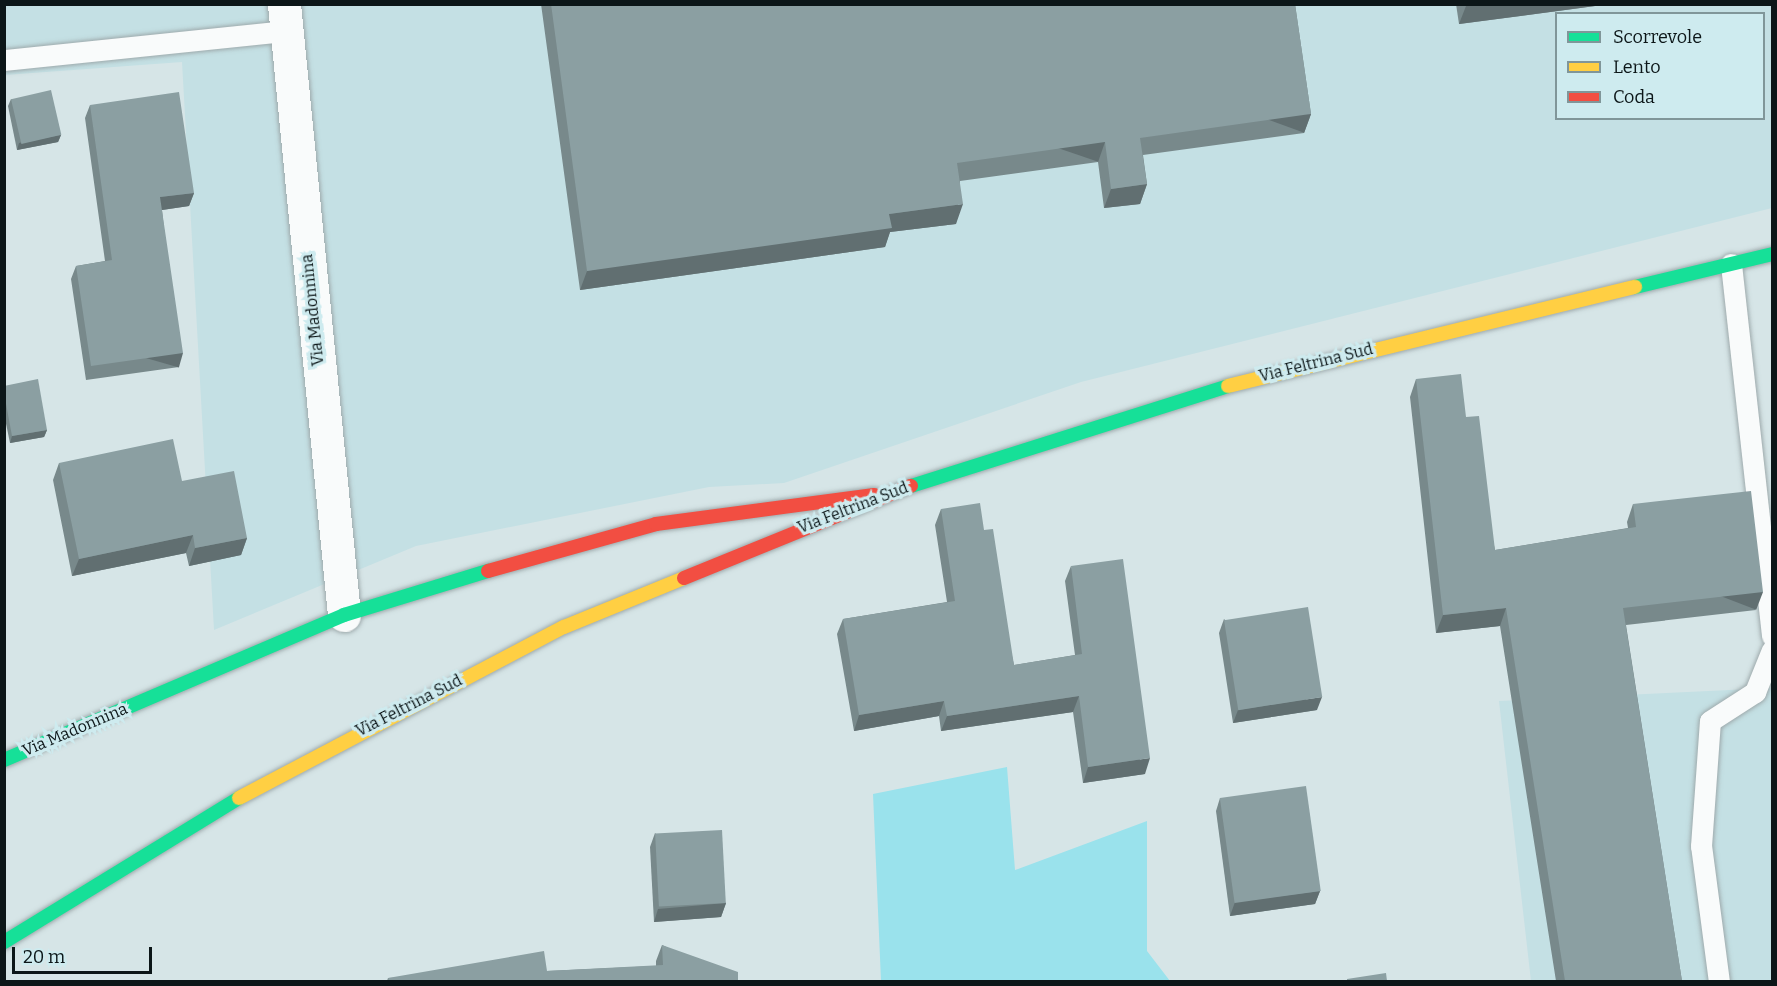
<!DOCTYPE html>
<style>
body{margin:0}
#map{position:relative;width:1777px;height:986px;overflow:hidden;background:#d6e5e7;font-family:Bitter,serif}
div>[style]{position:absolute}
.built>*{inset:0;background:#c4e0e4}
.green>*{inset:0;background:#9ae2ec}
.roads{filter:drop-shadow(0 0 2px #9eaaac) drop-shadow(0 0 2px #9eaaac)}
.lane>*{height:21px;margin:-10.5px;padding:0 10.5px;transform-origin:10.5px;border-radius:10.5px;background:#f9fbfb}
.street>*{height:33px;margin:-16.5px;padding:0 16.5px;transform-origin:16.5px;border-radius:16.5px;background:#f9fbfb}
.fast>*{height:14px;margin:-7px;padding:0 7px;transform-origin:7px;border-radius:7px;background:#16e098}
.slow>*{height:14px;margin:-7px;padding:0 7px;transform-origin:7px;border-radius:7px;background:#ffcf43}
.jam>*{height:14px;margin:-7px;padding:0 7px;transform-origin:7px;border-radius:7px;background:#f24e42}
.wall>*{inset:0;background:#78898b}
.shaded-wall>*{inset:0;background:#616f71;transform-origin:0 0}
.building>*{inset:0;background:#8b9fa2;transform-origin:0 0}
span{translate:-50% -50%;white-space:nowrap;text-align:center;line-height:1.15;-webkit-text-stroke:6px #ceebef;paint-order:stroke}
.street-label{font-size:16px;color:#0c1618}
.frame{position:absolute;inset:0;border:6px solid #0c1618;pointer-events:none}
.legend{position:absolute;left:1555px;top:12px;width:210px;height:108px;box-sizing:border-box;background:#ceebef;border:2px solid #809699;margin:0;padding:8px 10px;list-style:none;font-size:18px;color:#0c1618}
.legend li{display:flex;align-items:center;gap:12px;height:30px}
.legend b{width:30px;border:2px solid #809699}
.scale{position:absolute;left:12px;top:947px;width:140px;height:27px;box-sizing:border-box;border:3px solid #0c1618;border-top:0;padding-left:8px;font-size:18px;line-height:21px;white-space:nowrap;color:#0c1618;-webkit-text-stroke:4px #ceebef;paint-order:stroke}
</style>
<div id="map">
<div class="built">
<div style="clip-path:polygon(evenodd,5px 4px,1772px 5px,1772px 208px,1081px 382px,784px 483px,709px 487px,416px 546px,214px 630px,182px 62px,5px 75px,5px 4px,1556px 14px,1764px 14px,1764px 118px,1556px 118px,1556px 14px)"></div>
<div style="clip-path:polygon(1772px 688px,1772px 981px,1531px 981px,1499px 701px)"></div>
</div>
<div class="green">
<div style="clip-path:polygon(1007px 767px,1015px 870px,1147px 821px,1147px 951px,1170px 981px,881px 981px,873px 794px)"></div>
</div>
<div class="roads">
<div class="lane">
<div style="left:4px;top:60px;width:283px;rotate:-5.9deg"></div>
<div style="left:1731px;top:264px;width:374px;rotate:83.7deg"></div>
<div style="left:1719px;top:982px;width:137px;rotate:-97.5deg"></div>
<div style="left:1701px;top:846px;width:125px;rotate:-85.9deg"></div>
<div style="left:1710px;top:721px;width:54px;rotate:-32.8deg"></div>
<div style="left:1755px;top:692px;width:45px;rotate:-68deg"></div>
</div>
<div class="street">
<div style="left:284px;top:4px;width:614px;rotate:84.39deg"></div>
</div>
<div class="fast">
<div style="left:1635px;top:287px;width:141px;rotate:-13.5deg"></div>
<div style="left:911px;top:486px;width:332px;rotate:-17.5deg"></div>
<div style="left:4px;top:760px;width:370px;rotate:-23.1deg"></div>
<div style="left:344px;top:615px;width:151px;rotate:-17deg"></div>
<div style="left:4px;top:942px;width:276px;rotate:-31.5deg"></div>
</div>
<div class="slow">
<div style="left:1228px;top:386px;width:419px;rotate:-13.7deg"></div>
<div style="left:239px;top:798px;width:367px;rotate:-27.8deg"></div>
<div style="left:564px;top:627px;width:130px;rotate:-22.2deg"></div>
</div>
<div class="jam">
<div style="left:488px;top:571px;width:174px;rotate:-15.6deg"></div>
<div style="left:656px;top:524px;width:220px;rotate:-7.6deg"></div>
<div style="left:684px;top:578px;width:245px;rotate:-22.1deg"></div>
</div>
</div>
<div class="wall">
<div style="clip-path:polygon(541px 4px,1295px 4px,1311px 114px,1304px 133px,1143px 155px,1147px 184px,1140px 204px,1104px 208px,1098px 162px,960px 181px,956px 224px,890px 232px,885px 247px,580px 290px)"></div>
<div style="clip-path:polygon(1456px 4px,1610px 4px,1459px 24px)"></div>
<div style="clip-path:polygon(11px 99px,61px 135px,58px 142px,17px 150px,8px 106px)"></div>
<div style="clip-path:polygon(90px 105px,194px 193px,189px 206px,162px 210px,179px 367px,86px 380px,71px 279px,76px 266px,105px 261px,85px 118px)"></div>
<div style="clip-path:polygon(1416px 379px,1466px 417px,1495px 550px,1628px 528px,1627px 522px,1633px 504px,1756px 610px,1626px 625px,1682px 981px,1556px 981px,1500px 626px,1436px 633px,1410px 397px)"></div>
<div style="clip-path:polygon(4px 386px,47px 430px,44px 437px,10px 443px,4px 414px)"></div>
<div style="clip-path:polygon(59px 463px,182px 481px,247px 538px,241px 555px,189px 566px,186px 553px,72px 576px,53px 480px)"></div>
<div style="clip-path:polygon(941px 509px,984px 530px,1014px 665px,1075px 655px,1065px 581px,1071px 566px,1145px 774px,1083px 783px,1073px 712px,941px 731px,939px 716px,854px 731px,837px 634px,843px 619px,947px 602px,935px 525px)"></div>
<div style="clip-path:polygon(1224px 619px,1317px 710px,1233px 723px,1219px 633px)"></div>
<div style="clip-path:polygon(1220px 798px,1320px 891px,1315px 904px,1230px 916px,1216px 811px)"></div>
<div style="clip-path:polygon(655px 833px,726px 903px,721px 917px,654px 922px,650px 847px)"></div>
<div style="clip-path:polygon(662px 945px,738px 981px,387px 981px,388px 978px,656px 966px,656px 961px)"></div>
</div>
<div class="shaded-wall">
<div style="clip-path:polygon(1474px 4px,1610px 4px,1459px 24px,1466px 6px)"></div>
<div style="left:1311px;top:114px;width:20px;height:173px;rotate:110deg"></div>
<div style="clip-path:polygon(61px 135px,58px 142px,17px 150px,19px 143px)"></div>
<div style="left:1105px;top:142px;width:21px;height:149px;rotate:109deg"></div>
<div style="clip-path:polygon(1147px 184px,1140px 204px,1104px 208px,1111px 189px)"></div>
<div style="clip-path:polygon(194px 193px,189px 206px,155px 211px,160px 197px)"></div>
<div style="clip-path:polygon(963px 204px,956px 224px,890px 232px,885px 247px,580px 290px,587px 271px,889px 214px)"></div>
<div style="left:183px;top:353px;width:15px;height:93px;rotate:106deg"></div>
<div style="clip-path:polygon(47px 430px,44px 437px,10px 443px,12px 436px)"></div>
<div style="clip-path:polygon(193px 535px,186px 553px,72px 576px,79px 559px)"></div>
<div style="clip-path:polygon(247px 538px,241px 555px,189px 566px,195px 548px)"></div>
<div style="left:1763px;top:592px;width:19px;height:141px;rotate:111deg"></div>
<div style="clip-path:polygon(1506px 608px,1500px 626px,1436px 633px,1443px 615px)"></div>
<div style="clip-path:polygon(1079px 696px,1073px 712px,941px 731px,947px 716px)"></div>
<div style="clip-path:polygon(1322px 697px,1317px 710px,1233px 723px,1238px 710px)"></div>
<div style="clip-path:polygon(944px 701px,939px 716px,854px 731px,859px 715px)"></div>
<div style="clip-path:polygon(1150px 758px,1145px 774px,1083px 783px,1088px 767px)"></div>
<div style="clip-path:polygon(1320px 891px,1315px 904px,1230px 916px,1235px 902px)"></div>
<div style="clip-path:polygon(726px 903px,721px 917px,654px 922px,658px 909px)"></div>
</div>
<div class="building">
<div style="clip-path:polygon(551px 4px,1295px 4px,1311px 114px,1140px 138px,1147px 184px,1111px 189px,1105px 142px,957px 163px,963px 204px,889px 214px,892px 228px,587px 271px)"></div>
<div style="left:51px;top:90px;width:46px;height:41px;rotate:77deg"></div>
<div style="clip-path:polygon(179px 92px,194px 193px,160px 197px,183px 353px,91px 366px,76px 266px,112px 260px,90px 105px)"></div>
<div style="clip-path:polygon(1461px 374px,1466px 417px,1479px 416px,1495px 550px,1636px 527px,1633px 504px,1751px 491px,1763px 592px,1623px 608px,1682px 981px,1565px 981px,1506px 608px,1443px 615px,1416px 379px)"></div>
<div style="clip-path:polygon(38px 379px,47px 430px,12px 436px,4px 393px,4px 386px)"></div>
<div style="clip-path:polygon(173px 439px,182px 481px,234px 471px,247px 538px,195px 548px,193px 535px,79px 559px,59px 463px)"></div>
<div style="clip-path:polygon(980px 503px,984px 530px,993px 529px,1014px 665px,1082px 654px,1071px 566px,1123px 559px,1150px 758px,1088px 767px,1079px 696px,947px 716px,944px 701px,859px 715px,843px 619px,955px 601px,941px 509px)"></div>
<div style="left:1308px;top:607px;width:91px;height:85px;rotate:81deg"></div>
<div style="left:1306px;top:786px;width:106px;height:87px;rotate:82deg"></div>
<div style="left:722px;top:830px;width:73px;height:67px;rotate:87deg"></div>
<div style="clip-path:polygon(662px 945px,738px 972px,738px 981px,389px 981px,388px 978px,544px 951px,547px 971px,663px 965px)"></div>
<div style="clip-path:polygon(1386px 973px,1387px 981px,1347px 981px,1347px 979px)"></div>
</div>
<div class="street-label">
<span style="left:313px;top:310px;rotate:-96deg">Via Madonnina</span>
<span style="left:1316px;top:363px;rotate:-14deg">Via Feltrina Sud</span>
<span style="left:853px;top:508px;rotate:-21deg">Via Feltrina Sud</span>
<span style="left:409px;top:706px;rotate:-27deg">Via Feltrina Sud</span>
<span style="left:75px;top:730px;rotate:-23deg">Via Madonnina</span>
</div>
<div class="frame"></div>
<ul class="legend">
<li><b style="height:8px;background:#16e098"></b>Scorrevole</li>
<li><b style="height:8px;background:#ffcf43"></b>Lento</li>
<li><b style="height:8px;background:#f24e42"></b>Coda</li>
</ul>
<div class="scale">20 m</div>
</div>
